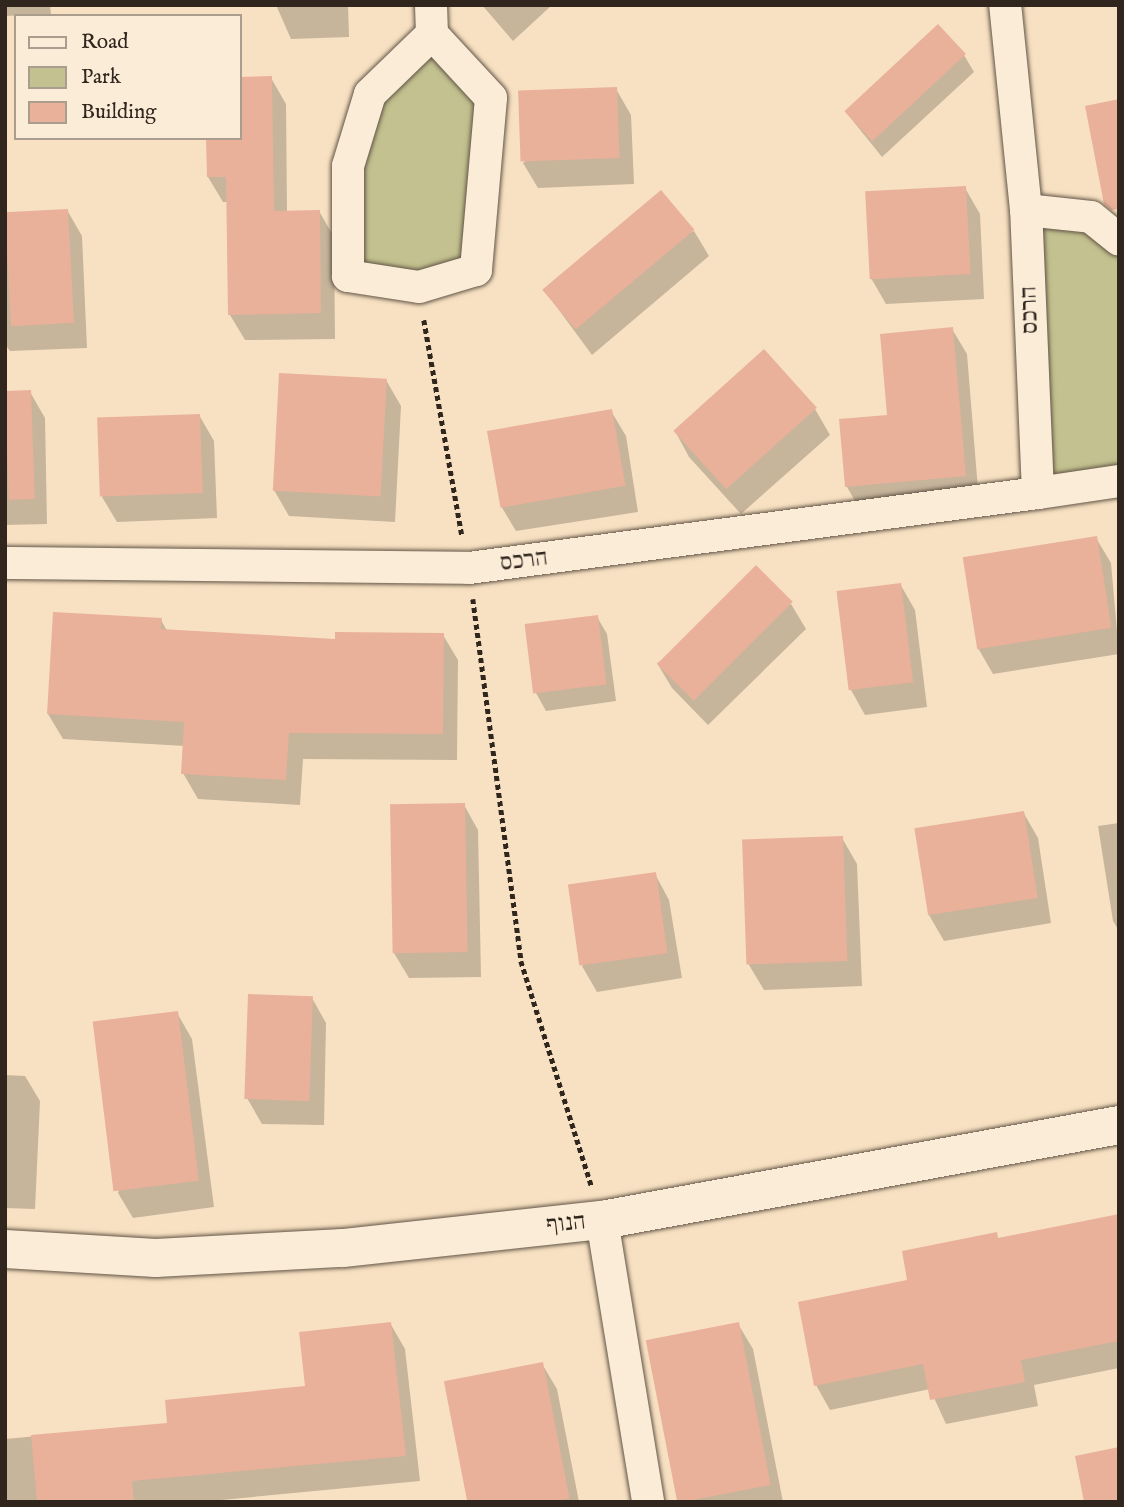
<!DOCTYPE html>
<meta charset="utf-8">
<style>
body{margin:0}
#map{position:relative;width:1124px;height:1507px;overflow:hidden;background:#f8e1c2;font-family:"IM FELL English","Frank Ruhl Libre",serif}
div>[style]{position:absolute}
.green>*{inset:0;background:#c3c18f}
.shadow>*{inset:0;background:#0003}
.building>*{inset:0;background:#e9b19a;transform-origin:0 0}
.path>*{height:4.5px;margin-top:-2.25px;transform-origin:0;background:repeating-linear-gradient(90deg,#30261e 0 5px,transparent 0 8.5px)}
.roads{filter:drop-shadow(0 0 2px #625547) drop-shadow(0 0 2px #625547)}
.minor>*{height:32px;margin:-16px;padding:0 16px;transform-origin:16px;border-radius:16px;background:#faecd7}
.tertiary>*{height:38px;margin:-19px;padding:0 19px;transform-origin:19px;border-radius:19px;background:#faecd7}
span{translate:-50% -50%;white-space:nowrap;text-align:center;line-height:1.15;-webkit-text-stroke:7px #faecd7;paint-order:stroke}
.street-label{font-size:24px;color:#30261e}
.frame{position:absolute;inset:0;border:7px solid #30261e;pointer-events:none}
.legend{position:absolute;left:14px;top:14px;width:228px;height:126px;box-sizing:border-box;background:#faecd7;border:2px solid #a99d8d;margin:0;padding:9px 12px;list-style:none;font-size:21px;color:#30261e}
.legend li{display:flex;align-items:center;gap:14px;height:35px}
.legend b{width:35px;border:2px solid #a99d8d}
</style>
<div id="map">
<div class="green">
<div style="clip-path:polygon(432px 34px,491px 98px,476px 270px,348px 276px,370px 94px)"></div>
<div style="clip-path:polygon(1026px 210px,1119px 240px,1119px 478px,1038px 493px)"></div>
</div>
<div class="shadow">
<div style="clip-path:polygon(5px 5px,50px 5px,51px 14px,5px 16px)"></div>
<div style="clip-path:polygon(276px 5px,348px 5px,349px 37px,291px 39px)"></div>
<div style="clip-path:polygon(482px 5px,552px 5px,513px 41px)"></div>
<div style="clip-path:polygon(964px 55px,974px 72px,882px 157px,845px 111px)"></div>
<div style="clip-path:polygon(271px 78px,286px 104px,287px 212px,319px 211px,334px 237px,335px 339px,245px 340px,230px 315px,228px 202px,223px 202px,208px 177px,240px 138px,240px 79px)"></div>
<div style="clip-path:polygon(616px 89px,631px 115px,634px 184px,538px 188px,523px 163px)"></div>
<div style="clip-path:polygon(965px 188px,980px 214px,984px 299px,886px 304px,871px 278px)"></div>
<div style="clip-path:polygon(67px 210px,82px 236px,87px 348px,10px 351px,5px 344px,5px 213px)"></div>
<div style="clip-path:polygon(694px 231px,709px 256px,592px 355px,545px 291px)"></div>
<div style="clip-path:polygon(952px 329px,967px 354px,979px 502px,862px 513px,847px 487px,841px 420px,889px 416px)"></div>
<div style="clip-path:polygon(386px 380px,401px 406px,395px 522px,289px 516px,274px 490px)"></div>
<div style="clip-path:polygon(30px 392px,45px 418px,47px 524px,5px 525px,5px 393px)"></div>
<div style="clip-path:polygon(815px 409px,830px 435px,741px 514px,689px 457px,675px 431px)"></div>
<div style="clip-path:polygon(611px 411px,626px 436px,638px 512px,516px 531px,501px 506px)"></div>
<div style="clip-path:polygon(199px 415px,214px 441px,217px 518px,117px 522px,102px 497px)"></div>
<div style="clip-path:polygon(1096px 538px,1111px 563px,1119px 654px,993px 674px,978px 648px,965px 558px)"></div>
<div style="clip-path:polygon(900px 584px,915px 610px,927px 707px,865px 715px,851px 690px,838px 592px)"></div>
<div style="clip-path:polygon(791px 604px,806px 629px,708px 725px,672px 688px,657px 663px)"></div>
<div style="clip-path:polygon(597px 617px,607px 634px,616px 701px,546px 711px,536px 693px)"></div>
<div style="clip-path:polygon(161px 620px,167px 631px,336px 641px,443px 635px,458px 660px,457px 760px,303px 759px,300px 805px,198px 799px,183px 773px,185px 746px,63px 739px,48px 714px)"></div>
<div style="clip-path:polygon(464px 805px,478px 830px,481px 977px,409px 978px,394px 953px)"></div>
<div style="clip-path:polygon(1023px 812px,1038px 838px,1051px 923px,944px 941px,929px 915px)"></div>
<div style="clip-path:polygon(1119px 823px,1119px 931px,1113px 921px,1098px 826px)"></div>
<div style="clip-path:polygon(842px 838px,857px 864px,862px 986px,764px 990px,749px 965px)"></div>
<div style="clip-path:polygon(655px 874px,669px 900px,682px 978px,597px 992px,582px 966px)"></div>
<div style="clip-path:polygon(312px 998px,326px 1023px,324px 1125px,262px 1124px,247px 1098px)"></div>
<div style="clip-path:polygon(177px 1013px,192px 1039px,214px 1207px,133px 1218px,118px 1193px)"></div>
<div style="clip-path:polygon(5px 1075px,25px 1076px,40px 1101px,35px 1209px,5px 1208px)"></div>
<div style="clip-path:polygon(1119px 1216px,1119px 1368px,1034px 1385px,1038px 1406px,946px 1424px,930px 1389px,830px 1410px,816px 1385px,909px 1282px,996px 1234px,999px 1240px)"></div>
<div style="clip-path:polygon(390px 1323px,405px 1349px,420px 1481px,200px 1502px,5px 1502px,5px 1439px,169px 1424px,307px 1388px)"></div>
<div style="clip-path:polygon(738px 1324px,753px 1349px,783px 1502px,678px 1502px,648px 1342px)"></div>
<div style="clip-path:polygon(542px 1364px,557px 1389px,579px 1502px,469px 1502px)"></div>
</div>
<div class="building">
<div style="left:938px;top:24px;width:41px;height:128px;rotate:47deg"></div>
<div style="clip-path:polygon(272px 76px,274px 211px,320px 210px,321px 313px,228px 315px,226px 177px,207px 177px,206px 138px,240px 138px,240px 77px)"></div>
<div style="left:617px;top:87px;width:71px;height:99px;rotate:88deg"></div>
<div style="clip-path:polygon(1119px 99px,1119px 209px,1111px 210px,1104px 204px,1085px 106px)"></div>
<div style="left:966px;top:186px;width:88px;height:101px;rotate:87deg"></div>
<div style="left:661px;top:190px;width:52px;height:155px;rotate:50deg"></div>
<div style="left:68px;top:209px;width:114px;height:63px;rotate:87deg"></div>
<div style="clip-path:polygon(953px 327px,966px 476px,845px 487px,839px 419px,887px 415px,880px 334px)"></div>
<div style="left:764px;top:349px;width:79px;height:122px;rotate:48deg"></div>
<div style="left:279px;top:373px;width:108px;height:118px;rotate:3deg"></div>
<div style="left:31px;top:390px;width:109px;height:26px;rotate:88deg"></div>
<div style="left:612px;top:409px;width:78px;height:127px;rotate:80deg"></div>
<div style="left:200px;top:414px;width:79px;height:103px;rotate:88deg"></div>
<div style="left:1097px;top:536px;width:93px;height:136px;rotate:81deg"></div>
<div style="left:756px;top:565px;width:52px;height:140px;rotate:45deg"></div>
<div style="left:901px;top:583px;width:100px;height:65px;rotate:83deg"></div>
<div style="clip-path:polygon(53px 612px,162px 618px,161px 629px,335px 639px,335px 632px,444px 633px,443px 734px,289px 733px,286px 780px,181px 774px,184px 722px,47px 714px)"></div>
<div style="left:598px;top:615px;width:70px;height:74px;rotate:83deg"></div>
<div style="left:465px;top:803px;width:149px;height:75px;rotate:89deg"></div>
<div style="left:1024px;top:811px;width:88px;height:111px;rotate:81deg"></div>
<div style="left:843px;top:836px;width:125px;height:101px;rotate:88deg"></div>
<div style="left:656px;top:872px;width:82px;height:89px;rotate:82deg"></div>
<div style="left:248px;top:994px;width:65px;height:105px;rotate:2deg"></div>
<div style="left:178px;top:1011px;width:171px;height:86px;rotate:83deg"></div>
<div style="clip-path:polygon(1119px 1214px,1119px 1341px,1021px 1360px,1025px 1382px,930px 1400px,923px 1364px,814px 1386px,798px 1302px,907px 1280px,902px 1251px,997px 1232px,998px 1238px)"></div>
<div style="clip-path:polygon(391px 1322px,406px 1456px,132px 1481px,134px 1502px,37px 1502px,31px 1435px,167px 1423px,165px 1400px,305px 1386px,299px 1332px)"></div>
<div style="left:739px;top:1322px;width:166px;height:95px;rotate:79deg"></div>
<div style="left:543px;top:1362px;width:139px;height:101px;rotate:79deg"></div>
<div style="clip-path:polygon(1119px 1447px,1119px 1502px,1084px 1502px,1075px 1456px)"></div>
</div>
<div class="path">
<div style="left:424px;top:320px;width:218px;rotate:80deg"></div>
<div style="left:473px;top:599px;width:365px;rotate:82.4deg"></div>
<div style="left:521px;top:961px;width:235px;rotate:72.6deg"></div>
</div>
<div class="roads">
<div class="minor">
<div style="left:431px;top:5px;width:29px;rotate:88deg"></div>
<div style="left:432px;top:34px;width:87px;rotate:47.3deg"></div>
<div style="left:491px;top:98px;width:173px;rotate:95deg"></div>
<div style="left:476px;top:270px;width:59px;rotate:163.4deg"></div>
<div style="left:419px;top:287px;width:72px;rotate:-171.2deg"></div>
<div style="left:348px;top:276px;width:110px;rotate:-90deg"></div>
<div style="left:348px;top:166px;width:75px;rotate:-73deg"></div>
<div style="left:370px;top:94px;width:86px;rotate:-44.1deg"></div>
<div style="left:1026px;top:210px;width:65px;rotate:6.1deg"></div>
<div style="left:1091px;top:217px;width:36px;rotate:39deg"></div>
<div style="left:1038px;top:493px;width:82px;rotate:-8.4deg"></div>
<div style="left:5px;top:563px;width:464px;rotate:0.6deg"></div>
<div style="left:469px;top:568px;width:574px;rotate:-7.51deg"></div>
<div style="left:1038px;top:493px;width:283px;rotate:-92.4deg"></div>
<div style="left:1026px;top:210px;width:206px;rotate:-95.8deg"></div>
<div style="left:602px;top:1220px;width:286px;rotate:80.7deg"></div>
</div>
<div class="tertiary">
<div style="left:5px;top:1249px;width:151px;rotate:3.4deg"></div>
<div style="left:156px;top:1258px;width:187px;rotate:-3.1deg"></div>
<div style="left:343px;top:1248px;width:261px;rotate:-6.2deg"></div>
<div style="left:602px;top:1220px;width:526px;rotate:-10.41deg"></div>
</div>
</div>
<div class="street-label">
<span style="left:1030px;top:310px;rotate:-92deg">הרכס</span>
<span style="left:524px;top:561px;rotate:-7deg">הרכס</span>
<span style="left:566px;top:1224px;rotate:-6deg">הנוף</span>
</div>
<div class="frame"></div>
<ul class="legend">
<li><b style="height:9px;background:#faecd7"></b>Road</li>
<li><b style="height:19px;background:#c3c18f"></b>Park</li>
<li><b style="height:19px;background:#e9b19a"></b>Building</li>
</ul>
</div>
